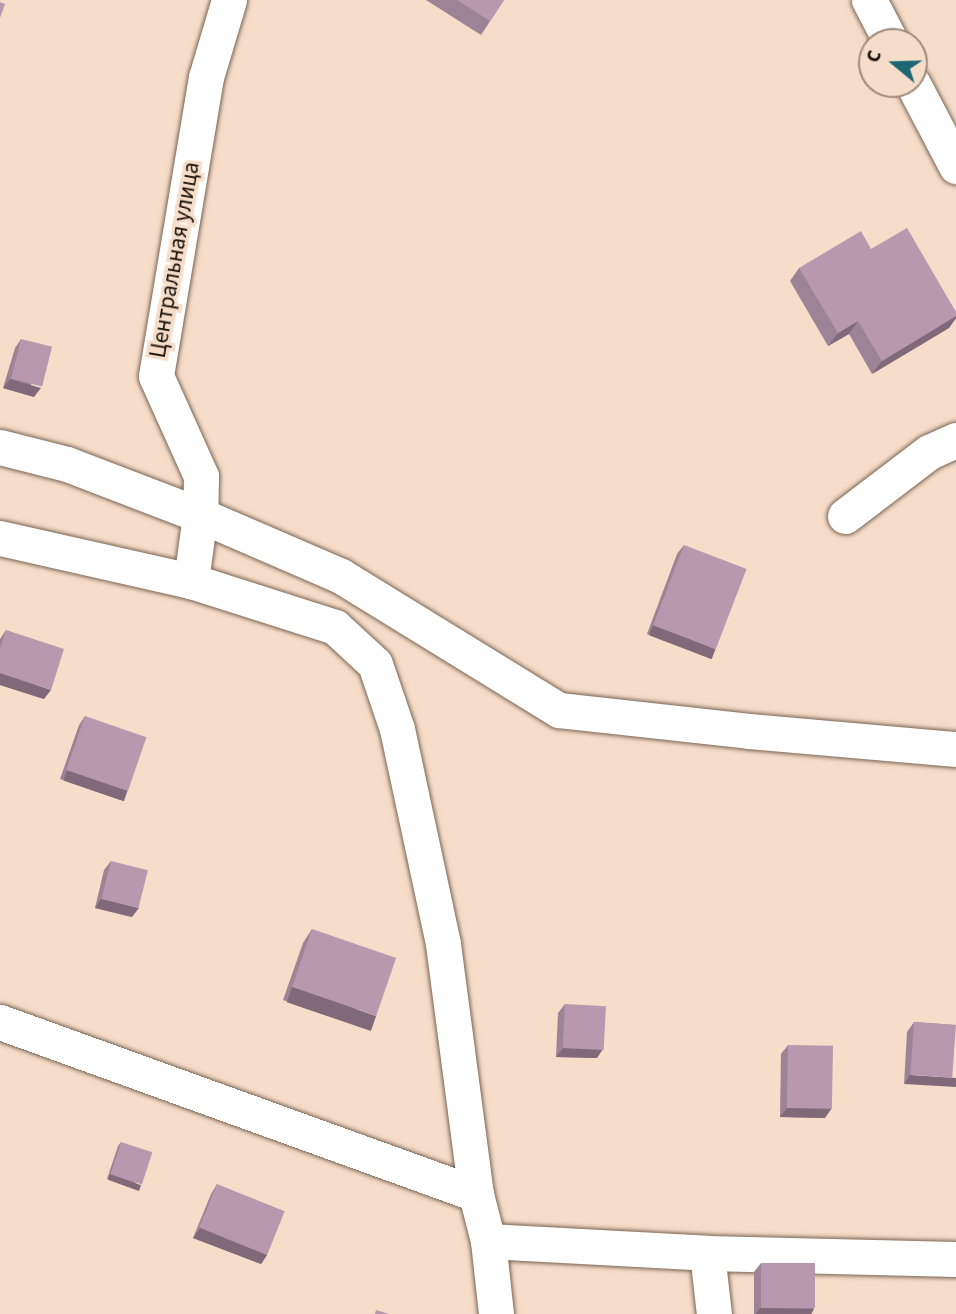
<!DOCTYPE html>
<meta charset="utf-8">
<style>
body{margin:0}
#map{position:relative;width:956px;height:1314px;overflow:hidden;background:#f6ddc9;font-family:"Source Sans 3",sans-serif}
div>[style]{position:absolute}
.roads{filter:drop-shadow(0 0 2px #7a6453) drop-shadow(0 0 2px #7a6453)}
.minor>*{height:35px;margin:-17.5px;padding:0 17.5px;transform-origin:17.5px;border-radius:17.5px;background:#fff}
.wall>*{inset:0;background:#9d8396}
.shaded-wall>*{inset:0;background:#806a7a;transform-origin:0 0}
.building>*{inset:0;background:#b798ae;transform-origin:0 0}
span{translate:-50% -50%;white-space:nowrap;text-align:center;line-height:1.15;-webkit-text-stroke:7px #f6ddc9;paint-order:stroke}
.street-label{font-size:23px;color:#19110a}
.north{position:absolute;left:858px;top:28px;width:70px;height:70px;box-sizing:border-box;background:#f6ddc9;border:2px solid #9e8b7d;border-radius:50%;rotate:289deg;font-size:19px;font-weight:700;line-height:28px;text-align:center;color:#19110a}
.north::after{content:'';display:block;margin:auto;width:24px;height:32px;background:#1d6673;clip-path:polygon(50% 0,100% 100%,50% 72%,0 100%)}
</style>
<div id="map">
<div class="roads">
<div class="minor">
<div style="left:229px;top:0;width:80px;rotate:106.6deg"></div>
<div style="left:206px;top:77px;width:303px;rotate:99.5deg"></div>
<div style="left:156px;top:376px;width:110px;rotate:65.8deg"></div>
<div style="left:201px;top:476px;width:39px;rotate:91deg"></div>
<div style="left:200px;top:515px;width:67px;rotate:97.8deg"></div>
<div style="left:191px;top:581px;width:151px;rotate:17.7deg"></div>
<div style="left:335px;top:627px;width:54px;rotate:42.8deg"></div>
<div style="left:375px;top:664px;width:69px;rotate:71.3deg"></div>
<div style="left:397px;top:729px;width:220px;rotate:77.9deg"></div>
<div style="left:443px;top:944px;width:252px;rotate:82.5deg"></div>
<div style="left:476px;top:1194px;width:49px;rotate:75.7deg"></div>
<div style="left:488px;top:1241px;width:73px;rotate:83.7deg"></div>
<div style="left:869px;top:0;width:47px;rotate:62.4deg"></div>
<div style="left:913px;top:84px;width:93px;rotate:62.3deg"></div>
<div style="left:0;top:447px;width:69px;rotate:14.2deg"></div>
<div style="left:67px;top:464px;width:142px;rotate:21deg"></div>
<div style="left:200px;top:515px;width:154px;rotate:23.4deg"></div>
<div style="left:341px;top:576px;width:256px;rotate:31.6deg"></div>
<div style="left:559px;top:710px;width:191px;rotate:6.3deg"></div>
<div style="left:749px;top:731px;width:208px;rotate:5deg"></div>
<div style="left:845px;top:516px;width:106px;rotate:-37.3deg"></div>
<div style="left:929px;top:452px;width:30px;rotate:-24deg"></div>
<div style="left:0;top:538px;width:196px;rotate:12.7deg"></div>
<div style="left:0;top:1022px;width:506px;rotate:19.87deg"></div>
<div style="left:488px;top:1241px;width:219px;rotate:3.1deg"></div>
<div style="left:707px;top:1253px;width:249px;rotate:1.4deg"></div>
<div style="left:707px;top:1253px;width:61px;rotate:83.5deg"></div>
</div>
</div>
<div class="wall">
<div style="clip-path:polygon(426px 0,504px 0,481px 35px)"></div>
<div style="clip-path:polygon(871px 249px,956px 312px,956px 318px,949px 328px,872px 374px,849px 334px,828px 346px,790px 281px,799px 268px)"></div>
<div style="clip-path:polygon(21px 339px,34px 397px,3px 388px,15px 348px)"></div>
<div style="clip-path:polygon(684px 545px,710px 658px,647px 634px,677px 554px)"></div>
<div style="clip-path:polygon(6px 630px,44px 699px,0 685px,0 639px)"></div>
<div style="clip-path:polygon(85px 716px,127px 791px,120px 800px,60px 779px,79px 725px)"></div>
<div style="clip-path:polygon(111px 861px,132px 917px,95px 908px,104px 870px)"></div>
<div style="clip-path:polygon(312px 929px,367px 1029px,283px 1000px,303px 943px)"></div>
<div style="clip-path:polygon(565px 1004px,597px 1058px,556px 1057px,558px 1013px)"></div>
<div style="clip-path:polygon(914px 1022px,956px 1025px,904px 1084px,907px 1032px)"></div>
<div style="clip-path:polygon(788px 1045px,825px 1118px,780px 1117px,781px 1054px)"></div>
<div style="clip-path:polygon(121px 1142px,138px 1190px,107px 1179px,118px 1146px)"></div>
<div style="clip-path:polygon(217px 1184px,267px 1255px,261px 1264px,193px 1238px,211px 1194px)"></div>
<div style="clip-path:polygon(761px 1263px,814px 1309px,811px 1314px,754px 1314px,754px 1272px)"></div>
</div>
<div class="shaded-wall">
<div style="clip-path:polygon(956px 316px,956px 318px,949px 328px,872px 374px,882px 361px)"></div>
<div style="clip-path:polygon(858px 321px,849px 334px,828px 346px,838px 333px)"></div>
<div style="clip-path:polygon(10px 379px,41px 388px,34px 397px,3px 388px)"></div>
<div style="left:653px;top:625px;width:67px;height:11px;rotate:21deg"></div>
<div style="clip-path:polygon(0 673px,51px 690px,44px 699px,0 685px)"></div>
<div style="left:67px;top:770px;width:64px;height:11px;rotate:19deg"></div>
<div style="clip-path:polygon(101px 899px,139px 908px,132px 917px,95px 908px)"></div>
<div style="left:292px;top:987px;width:89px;height:16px;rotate:19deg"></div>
<div style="clip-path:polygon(563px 1048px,603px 1049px,597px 1058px,556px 1057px)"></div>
<div style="clip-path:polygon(910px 1075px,956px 1078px,956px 1087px,904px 1084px)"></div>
<div style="clip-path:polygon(787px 1108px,832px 1108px,825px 1118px,780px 1117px)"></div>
<div style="left:110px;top:1174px;width:33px;height:6px;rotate:20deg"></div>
<div style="clip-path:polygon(200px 1228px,267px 1255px,261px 1264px,193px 1238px)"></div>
<div style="clip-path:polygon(760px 1308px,814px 1309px,811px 1314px,756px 1314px)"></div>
</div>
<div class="building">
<div style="clip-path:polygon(457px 0,504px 0,490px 21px)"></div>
<div style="clip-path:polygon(0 2px,5px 4px,0 18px)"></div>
<div style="clip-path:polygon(907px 228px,956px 312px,956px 316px,882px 361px,858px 321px,838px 333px,799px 268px,861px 231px,871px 249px)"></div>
<div style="left:21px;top:339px;width:32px;height:41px;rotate:14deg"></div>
<div style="left:684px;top:545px;width:67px;height:86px;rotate:21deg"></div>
<div style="clip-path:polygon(6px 630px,64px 649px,51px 690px,0 673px,0 649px)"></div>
<div style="left:85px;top:716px;width:65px;height:57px;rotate:19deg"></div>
<div style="left:111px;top:861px;width:38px;height:39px;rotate:14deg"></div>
<div style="left:312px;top:929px;width:89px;height:61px;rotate:19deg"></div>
<div style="left:565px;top:1004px;width:41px;height:44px;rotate:3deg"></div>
<div style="left:914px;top:1022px;width:42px;height:53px;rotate:4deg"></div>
<div style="left:788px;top:1045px;width:45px;height:63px;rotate:1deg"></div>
<div style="left:121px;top:1142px;width:33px;height:34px;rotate:18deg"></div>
<div style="left:217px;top:1184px;width:73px;height:47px;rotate:22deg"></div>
<div style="left:761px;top:1263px;width:54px;height:45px"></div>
<div style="clip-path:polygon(376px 1310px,389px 1314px,375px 1314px)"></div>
</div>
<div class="street-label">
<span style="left:175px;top:260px;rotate:-80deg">Центральная улица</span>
</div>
<div class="north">С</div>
</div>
